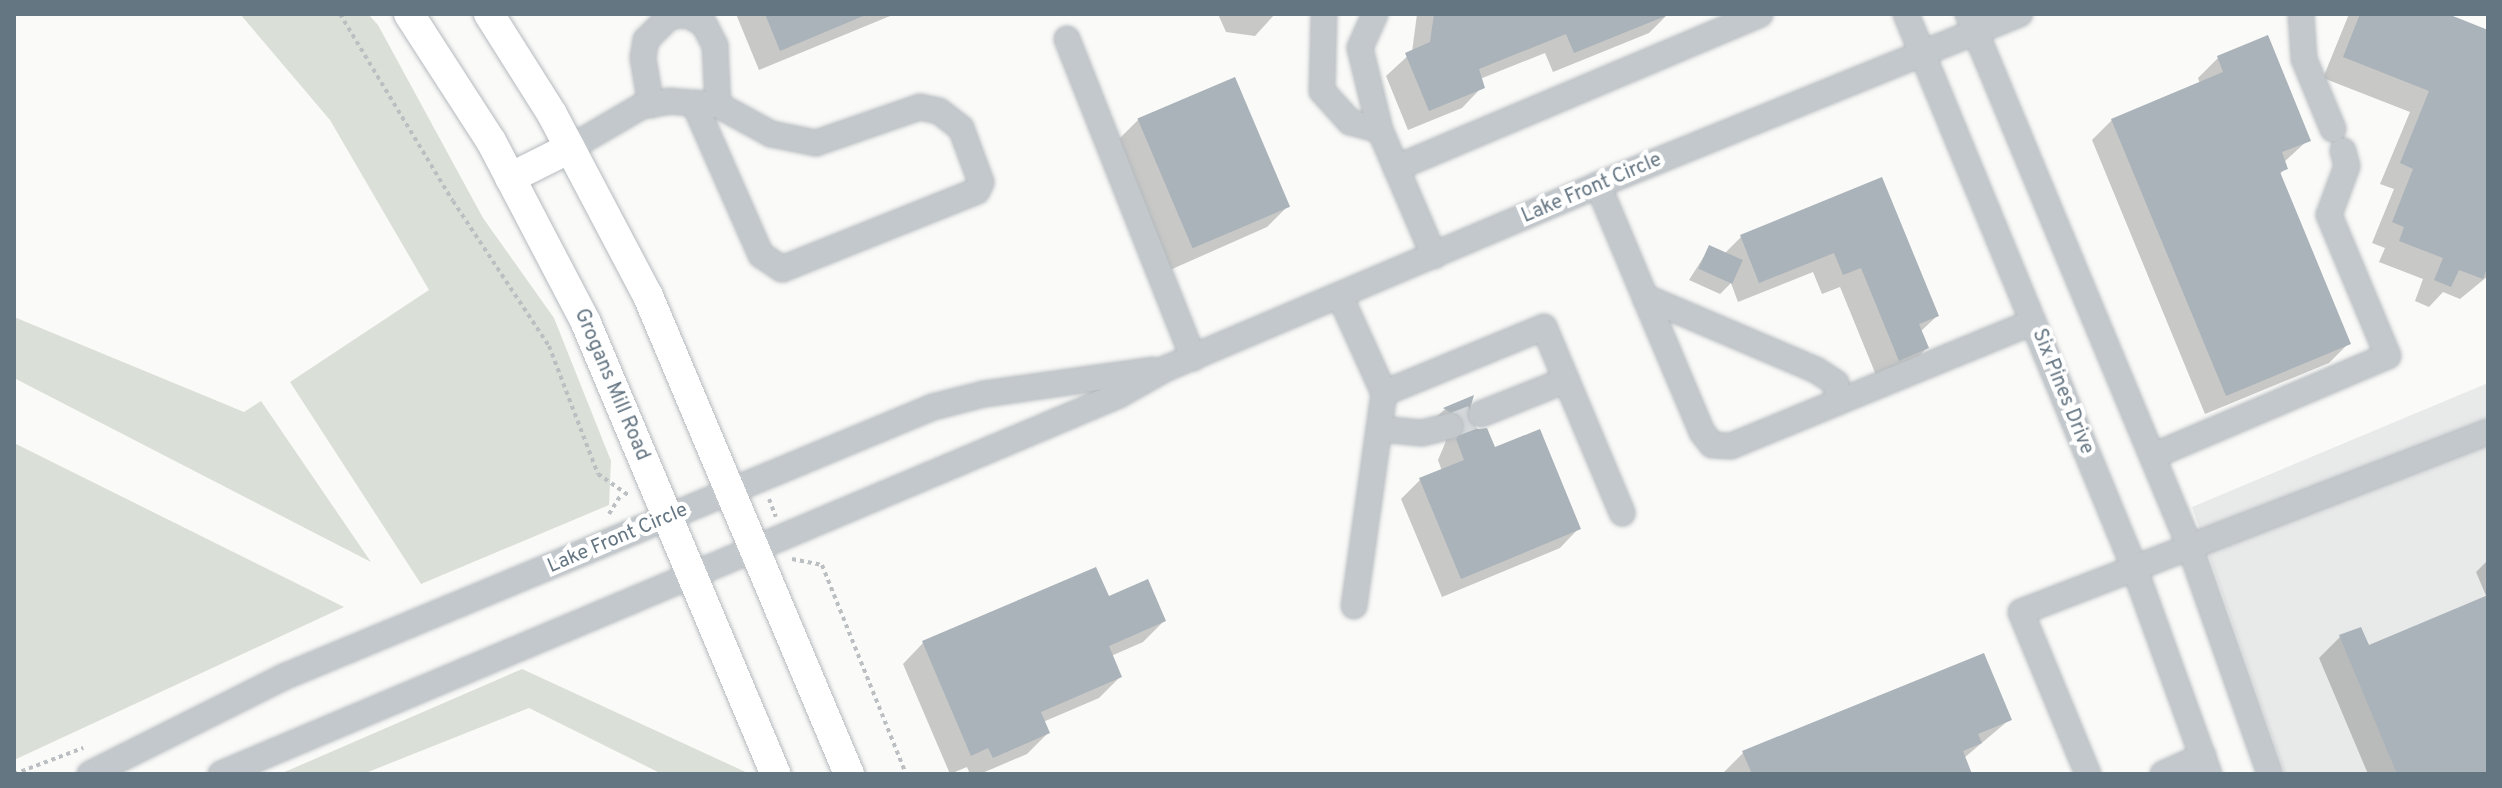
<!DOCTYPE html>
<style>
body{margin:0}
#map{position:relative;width:2502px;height:788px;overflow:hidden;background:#fafaf8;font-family:Overpass,sans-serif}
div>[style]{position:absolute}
.built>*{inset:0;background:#e8e9e9}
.green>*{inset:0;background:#dadfd7}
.shadow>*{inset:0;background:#0003}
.building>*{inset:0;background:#aab3b9;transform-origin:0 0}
.minor-tunnel>*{height:24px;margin-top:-12px;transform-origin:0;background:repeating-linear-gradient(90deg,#d5d9db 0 24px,transparent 0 36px)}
.path>*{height:4px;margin-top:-2px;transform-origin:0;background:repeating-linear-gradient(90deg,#bbbfc2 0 4px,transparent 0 8px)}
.roads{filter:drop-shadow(0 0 2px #b5babe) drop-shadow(0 0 2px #b5babe)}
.minor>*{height:24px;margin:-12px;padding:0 12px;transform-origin:12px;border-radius:12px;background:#c3c8cc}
.major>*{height:30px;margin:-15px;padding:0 15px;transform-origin:15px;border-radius:15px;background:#fff}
span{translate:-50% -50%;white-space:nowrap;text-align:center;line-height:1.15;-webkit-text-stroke:8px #fff;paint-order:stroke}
.street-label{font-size:20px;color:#657683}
.frame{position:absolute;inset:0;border:16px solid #657683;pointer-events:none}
</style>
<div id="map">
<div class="built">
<div style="clip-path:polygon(2488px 383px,2488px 774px,2285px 774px,2192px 507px)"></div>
</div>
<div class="green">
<div style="clip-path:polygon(240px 14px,368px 14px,378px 25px,483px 218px,554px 318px,611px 461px,609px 505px,421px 584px,290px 382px,429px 290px,330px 120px)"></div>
<div style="clip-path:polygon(14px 317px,244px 412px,261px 401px,371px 562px,14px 378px)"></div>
<div style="clip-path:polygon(14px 443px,344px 607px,14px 760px)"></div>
<div style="clip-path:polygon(522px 669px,750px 774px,662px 774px,529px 708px,363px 774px,280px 774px)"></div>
</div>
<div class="shadow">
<div style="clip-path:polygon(736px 14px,895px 14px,759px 70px)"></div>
<div style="clip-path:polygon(1218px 14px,1275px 14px,1255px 36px,1226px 32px)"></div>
<div style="clip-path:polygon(1417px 14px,1668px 14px,1649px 33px,1553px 72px,1545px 53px,1480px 79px,1482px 87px,1462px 108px,1408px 130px,1386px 76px,1412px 52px)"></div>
<div style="clip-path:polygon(2349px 14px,2445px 14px,2488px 32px,2488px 276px,2460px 299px,2443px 292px,2429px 307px,2415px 301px,2423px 279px,2379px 262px,2385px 248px,2372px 243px,2394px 189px,2380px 184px,2410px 112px,2323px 78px)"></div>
<div style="clip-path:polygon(2218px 58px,2308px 140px,2284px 162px,2286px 168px,2279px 175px,2349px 343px,2329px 363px,2205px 414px,2092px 140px,2112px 120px,2200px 84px,2198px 78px)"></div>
<div style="clip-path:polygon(1138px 120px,1288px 206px,1267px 227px,1170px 270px,1117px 141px)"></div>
<div style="clip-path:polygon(1881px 179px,1937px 316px,1920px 332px,1927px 348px,1906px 369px,1878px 380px,1840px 287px,1822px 294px,1813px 272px,1738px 302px,1731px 283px,1720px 294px,1689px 280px,1710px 247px,1724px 254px,1741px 237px)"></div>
<div style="clip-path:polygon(1471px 399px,1465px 421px,1579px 528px,1560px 548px,1442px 597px,1401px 499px,1420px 480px,1442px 471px,1438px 460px,1446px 441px,1425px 428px,1444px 410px)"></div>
<div style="clip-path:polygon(2488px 560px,2488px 774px,2368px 774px,2319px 658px,2340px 637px,2368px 647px,2487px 598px,2476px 572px)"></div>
<div style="clip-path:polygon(1108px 598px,1164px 621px,1143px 642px,1111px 656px,1120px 677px,1099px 698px,1043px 722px,1048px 733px,1027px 754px,980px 774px,970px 774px,967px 767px,950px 774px,903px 664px,923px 643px)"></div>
<div style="clip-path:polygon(2009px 720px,1964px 758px,1970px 774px,1722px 774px,1743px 753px)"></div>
</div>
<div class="building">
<div style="clip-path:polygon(765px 14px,868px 14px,780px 51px)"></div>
<div style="clip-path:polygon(1434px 14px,1668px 14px,1668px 15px,1574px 53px,1566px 34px,1479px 69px,1485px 88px,1429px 111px,1405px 53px,1430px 42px)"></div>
<div style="clip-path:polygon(2360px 14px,2448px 14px,2488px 30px,2488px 266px,2483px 279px,2459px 270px,2451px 287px,2434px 280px,2443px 258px,2399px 241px,2404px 227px,2392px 222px,2413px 169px,2400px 163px,2429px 91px,2343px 57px)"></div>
<div style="clip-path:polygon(2268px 35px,2311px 141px,2282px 152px,2288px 169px,2280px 172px,2351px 344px,2226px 396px,2111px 119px,2223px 72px,2217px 56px)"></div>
<div style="left:1235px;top:77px;width:141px;height:106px;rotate:67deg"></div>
<div style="clip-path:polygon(1882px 177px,1939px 316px,1919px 324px,1929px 348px,1899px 361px,1861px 268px,1843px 275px,1834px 253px,1759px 283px,1740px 235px)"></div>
<div style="left:1709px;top:245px;width:37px;height:26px;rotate:24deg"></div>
<div style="clip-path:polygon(1474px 395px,1467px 420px,1478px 429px,1487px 428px,1495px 447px,1540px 429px,1581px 529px,1461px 579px,1419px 478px,1464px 460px,1456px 439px,1464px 422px,1443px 408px)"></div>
<div style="clip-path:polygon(1096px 567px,1109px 596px,1148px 579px,1166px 621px,1109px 646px,1122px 677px,1041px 712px,1050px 733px,993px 758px,988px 748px,971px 756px,922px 641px)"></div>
<div style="clip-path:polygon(2488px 595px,2488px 774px,2397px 774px,2339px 635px,2361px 627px,2369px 645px)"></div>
<div style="clip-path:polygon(1984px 653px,2012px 720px,1978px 734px,1982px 743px,1963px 751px,1972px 774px,1752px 774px,1742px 751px)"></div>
</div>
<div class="minor-tunnel">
<div style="left:1450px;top:426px;width:33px;rotate:-21deg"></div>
</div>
<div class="path">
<div style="left:340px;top:14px;width:218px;rotate:58.9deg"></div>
<div style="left:453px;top:201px;width:174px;rotate:56.5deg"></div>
<div style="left:549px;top:346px;width:137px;rotate:69.1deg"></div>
<div style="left:598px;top:474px;width:37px;rotate:35deg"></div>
<div style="left:769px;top:499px;width:19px;rotate:69deg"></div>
<div style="left:609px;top:514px;width:22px;rotate:-58deg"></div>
<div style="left:792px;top:559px;width:31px;rotate:11deg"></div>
<div style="left:822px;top:565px;width:225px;rotate:68.1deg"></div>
<div style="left:14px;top:774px;width:74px;rotate:-20.6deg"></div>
</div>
<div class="roads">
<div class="minor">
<div style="left:1324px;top:14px;width:77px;rotate:91.5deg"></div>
<div style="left:1322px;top:91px;width:42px;rotate:47.9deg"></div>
<div style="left:1350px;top:122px;width:31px;rotate:15deg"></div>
<div style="left:1380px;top:130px;width:137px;rotate:66.8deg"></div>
<div style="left:1375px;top:14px;width:37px;rotate:114deg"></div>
<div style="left:1360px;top:48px;width:84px;rotate:76.3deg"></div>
<div style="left:1906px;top:14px;width:598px;rotate:67.59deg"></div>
<div style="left:2134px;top:567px;width:220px;rotate:70.1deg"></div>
<div style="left:1968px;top:14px;width:577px;rotate:67.39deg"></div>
<div style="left:2190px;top:547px;width:241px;rotate:70.6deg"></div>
<div style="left:2301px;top:14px;width:45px;rotate:86.2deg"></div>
<div style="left:2304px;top:59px;width:76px;rotate:67.5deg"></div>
<div style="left:1067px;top:39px;width:343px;rotate:68.4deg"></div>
<div style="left:651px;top:105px;width:48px;rotate:-99.7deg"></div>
<div style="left:643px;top:58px;width:18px;rotate:-81deg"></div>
<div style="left:646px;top:40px;width:34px;rotate:-45deg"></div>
<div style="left:670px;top:16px;width:18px;rotate:-3deg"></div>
<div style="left:688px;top:15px;width:18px;rotate:29deg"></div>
<div style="left:704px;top:24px;width:25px;rotate:63deg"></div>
<div style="left:715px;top:46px;width:59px;rotate:87.1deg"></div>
<div style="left:570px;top:148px;width:83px;rotate:-30.3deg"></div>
<div style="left:642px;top:106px;width:27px;rotate:-10deg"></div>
<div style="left:669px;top:101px;width:25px;rotate:5deg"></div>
<div style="left:694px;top:103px;width:24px;rotate:5deg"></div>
<div style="left:718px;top:105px;width:60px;rotate:28.7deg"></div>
<div style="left:771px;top:134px;width:46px;rotate:11.3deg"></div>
<div style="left:816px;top:143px;width:110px;rotate:-19.1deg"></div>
<div style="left:920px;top:107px;width:19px;rotate:12deg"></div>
<div style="left:939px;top:111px;width:28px;rotate:38deg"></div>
<div style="left:961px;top:128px;width:58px;rotate:69.7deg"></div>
<div style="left:981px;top:182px;width:10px;rotate:114deg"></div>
<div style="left:977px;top:191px;width:210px;rotate:158.2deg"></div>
<div style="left:782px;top:269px;width:25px;rotate:-146deg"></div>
<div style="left:761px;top:255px;width:166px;rotate:-113.8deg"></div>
<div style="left:1396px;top:168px;width:395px;rotate:-22.9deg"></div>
<div style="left:1598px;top:185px;width:121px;rotate:67.2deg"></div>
<div style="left:1645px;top:297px;width:147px;rotate:67.1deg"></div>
<div style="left:1702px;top:432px;width:16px;rotate:52deg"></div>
<div style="left:1712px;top:445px;width:19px;rotate:3deg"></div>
<div style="left:1731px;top:446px;width:116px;rotate:-22.4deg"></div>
<div style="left:1838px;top:402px;width:19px;rotate:-96deg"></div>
<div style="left:1836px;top:383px;width:24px;rotate:-147deg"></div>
<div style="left:1816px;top:370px;width:186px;rotate:-156.9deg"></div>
<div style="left:1340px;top:296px;width:107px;rotate:65.6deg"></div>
<div style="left:1384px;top:393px;width:215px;rotate:98deg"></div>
<div style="left:1384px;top:393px;width:173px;rotate:-22.4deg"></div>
<div style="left:1544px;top:327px;width:202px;rotate:67.2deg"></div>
<div style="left:1838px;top:402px;width:211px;rotate:-22.3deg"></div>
<div style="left:1481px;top:414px;width:92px;rotate:-21.8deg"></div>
<div style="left:1381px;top:429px;width:41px;rotate:5.6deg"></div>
<div style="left:1422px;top:433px;width:29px;rotate:-14deg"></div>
<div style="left:2153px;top:456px;width:255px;rotate:-23.1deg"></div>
<div style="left:2388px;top:356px;width:153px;rotate:-112.7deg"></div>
<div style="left:2329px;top:215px;width:52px;rotate:-69.8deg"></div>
<div style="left:2347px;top:166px;width:16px;rotate:-105deg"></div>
<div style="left:90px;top:774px;width:219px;rotate:-26.6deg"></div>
<div style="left:286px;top:676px;width:701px;rotate:-22.58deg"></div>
<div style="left:933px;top:407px;width:53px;rotate:-14.3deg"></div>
<div style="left:984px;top:394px;width:170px;rotate:-8.1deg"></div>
<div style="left:221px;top:774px;width:975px;rotate:-22.88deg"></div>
<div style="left:1119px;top:395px;width:55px;rotate:-29.4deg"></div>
<div style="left:1167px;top:368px;width:468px;rotate:-23deg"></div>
<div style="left:1598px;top:185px;width:455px;rotate:-22.1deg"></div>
<div style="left:2088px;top:774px;width:175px;rotate:-112.5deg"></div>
<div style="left:2021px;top:612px;width:500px;rotate:-21.08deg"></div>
<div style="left:2163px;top:774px;width:44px;rotate:-24.2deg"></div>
</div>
<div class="major">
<div style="left:409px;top:14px;width:151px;rotate:57.2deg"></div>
<div style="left:491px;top:141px;width:205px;rotate:62.4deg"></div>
<div style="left:586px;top:323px;width:489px;rotate:67.2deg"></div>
<div style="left:489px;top:14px;width:118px;rotate:57.8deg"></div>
<div style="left:552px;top:114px;width:206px;rotate:62.2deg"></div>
<div style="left:648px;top:296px;width:519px;rotate:67.19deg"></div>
<div style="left:510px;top:178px;width:67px;rotate:-26.6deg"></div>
</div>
</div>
<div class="street-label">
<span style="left:1592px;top:189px;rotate:-23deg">Lake Front Circle</span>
<span style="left:611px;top:385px;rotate:67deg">Grogans Mill Road</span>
<span style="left:2062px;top:392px;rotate:68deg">Six Pines Drive</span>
<span style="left:618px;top:539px;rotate:-23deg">Lake Front Circle</span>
</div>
<div class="frame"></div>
</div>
